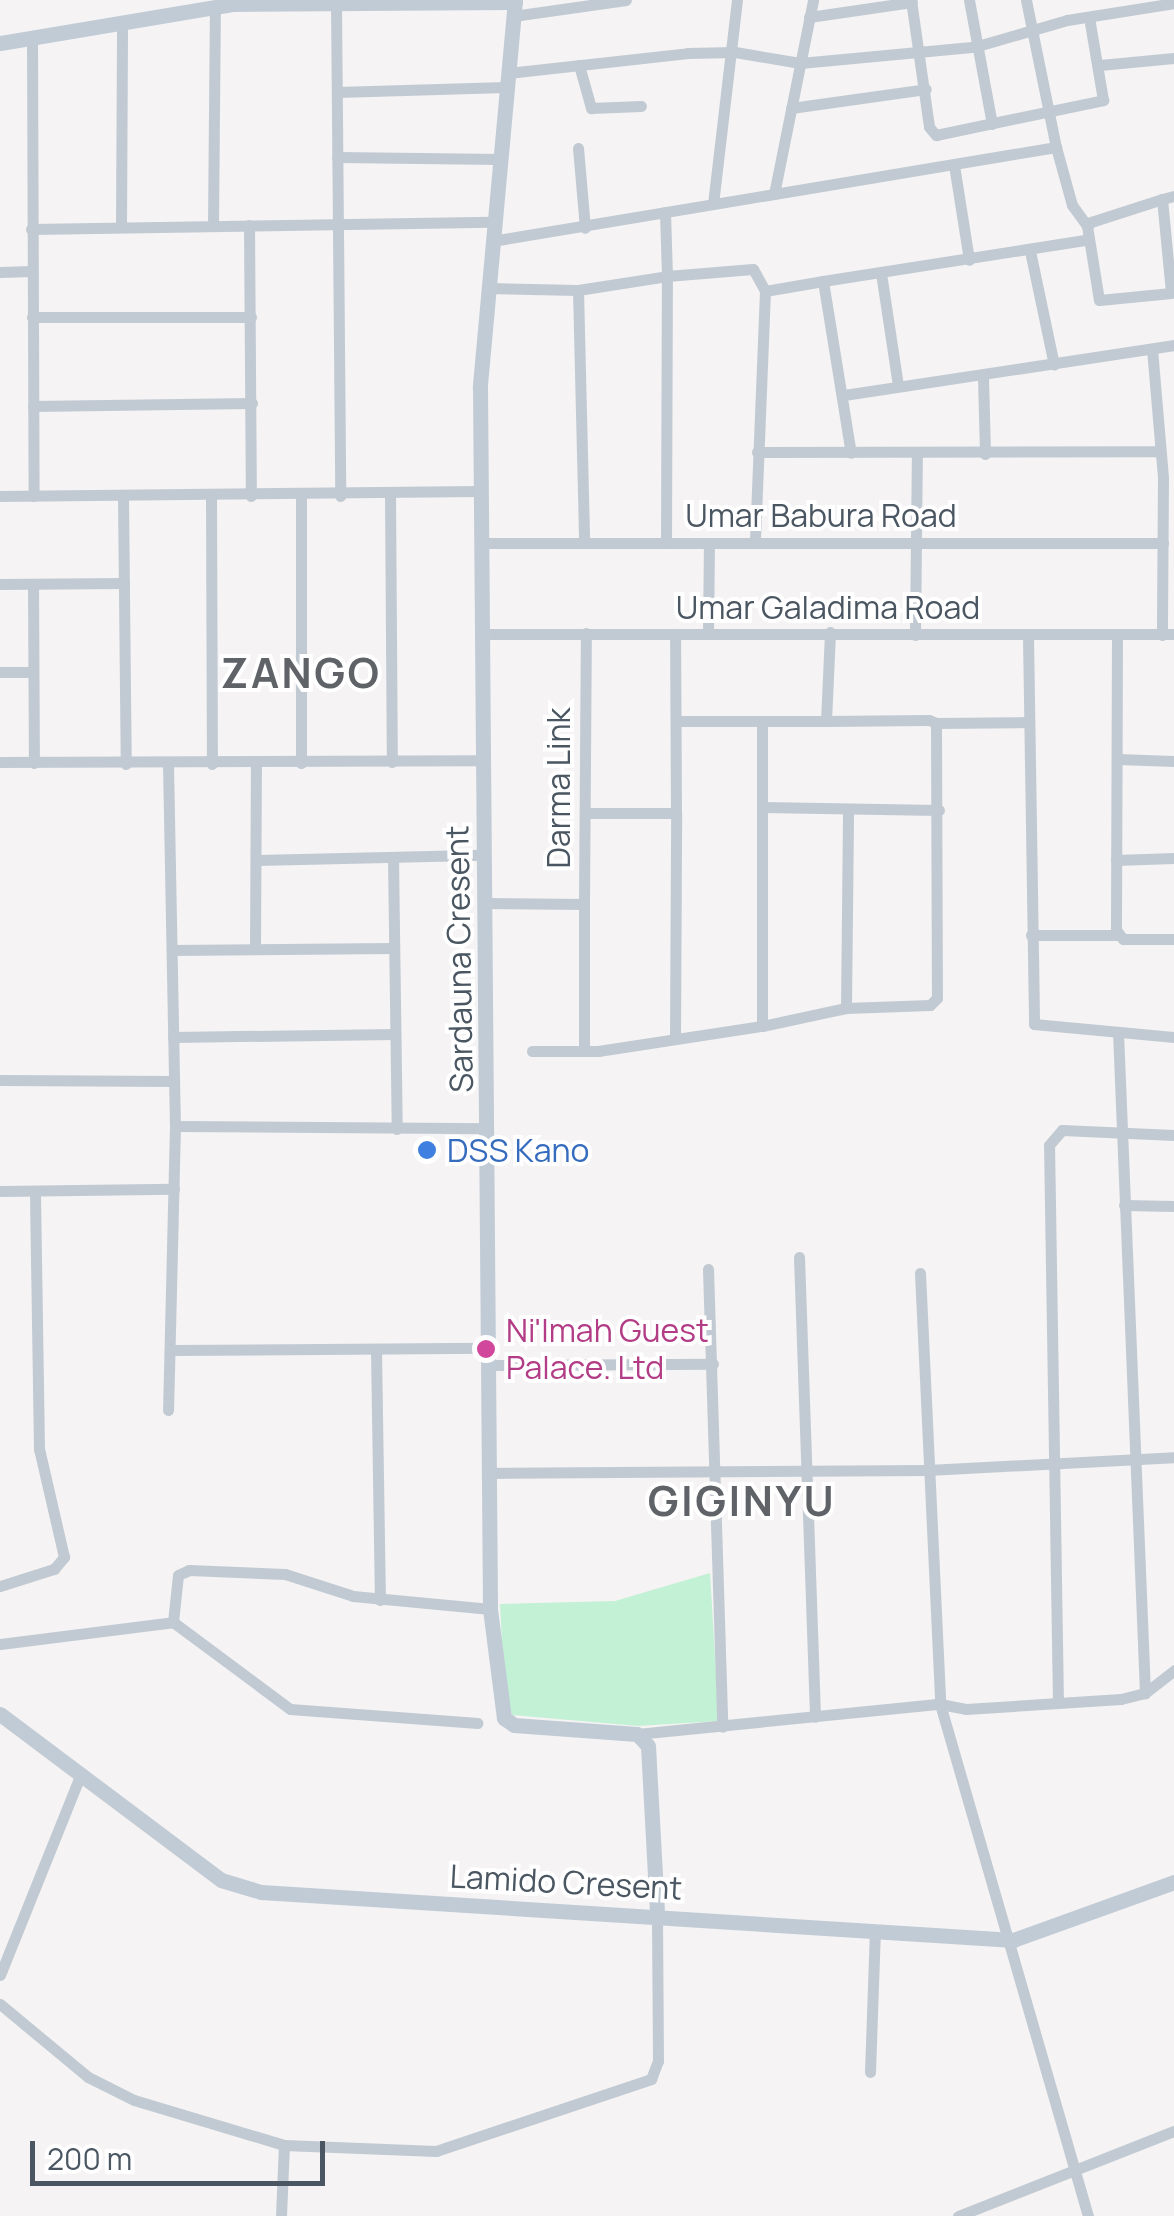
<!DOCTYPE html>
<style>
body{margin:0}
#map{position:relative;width:1174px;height:2216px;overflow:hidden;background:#f5f3f3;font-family:Manrope,sans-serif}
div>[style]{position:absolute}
.green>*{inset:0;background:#c3f1d5}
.street>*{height:11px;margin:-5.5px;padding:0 5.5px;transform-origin:5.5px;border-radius:5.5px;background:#c1cad2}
.secondary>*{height:15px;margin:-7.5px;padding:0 7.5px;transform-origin:7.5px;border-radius:7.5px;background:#c1cbd6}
.dots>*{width:28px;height:28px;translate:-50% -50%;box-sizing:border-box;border:5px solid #fff;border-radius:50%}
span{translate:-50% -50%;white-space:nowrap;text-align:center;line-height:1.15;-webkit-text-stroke:8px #fff;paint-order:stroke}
.street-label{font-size:32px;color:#4a5661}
.shop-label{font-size:32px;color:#366cbe}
.left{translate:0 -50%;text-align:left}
.hotel-label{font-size:32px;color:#b23c85}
.district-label{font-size:42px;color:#5f6368;font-weight:700;letter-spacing:2.5px}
.scale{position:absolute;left:30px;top:2141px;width:295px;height:45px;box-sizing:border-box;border:5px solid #4a5661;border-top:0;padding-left:12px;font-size:30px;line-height:35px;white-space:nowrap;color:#4a5661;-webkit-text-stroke:8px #fff;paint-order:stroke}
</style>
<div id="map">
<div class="green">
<div style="clip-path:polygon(710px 1573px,719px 1721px,638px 1726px,512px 1715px,505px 1700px,500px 1604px,615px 1601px)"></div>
</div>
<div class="street">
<div style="left:911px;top:0;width:128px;rotate:81.9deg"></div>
<div style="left:929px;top:127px;width:11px;rotate:49deg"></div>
<div style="left:936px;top:135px;width:171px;rotate:-11.8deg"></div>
<div style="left:1103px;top:100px;width:84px;rotate:-99.6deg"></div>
<div style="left:969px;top:0;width:126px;rotate:79.5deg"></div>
<div style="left:1026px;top:0;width:150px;rotate:78.5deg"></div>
<div style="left:1056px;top:147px;width:60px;rotate:74.6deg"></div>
<div style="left:1072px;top:205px;width:26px;rotate:54deg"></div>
<div style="left:336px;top:2px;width:494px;rotate:89.5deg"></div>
<div style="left:513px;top:16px;width:114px;rotate:-8.1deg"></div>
<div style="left:809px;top:17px;width:104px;rotate:-8.3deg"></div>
<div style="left:32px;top:36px;width:460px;rotate:89.8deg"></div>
<div style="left:579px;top:65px;width:45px;rotate:74.4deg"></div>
<div style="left:591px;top:108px;width:50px;rotate:-2.3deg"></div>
<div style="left:1100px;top:65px;width:74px;rotate:-5.4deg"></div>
<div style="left:508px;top:73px;width:181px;rotate:-6.3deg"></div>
<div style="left:688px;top:53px;width:47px;rotate:-1.2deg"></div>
<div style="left:735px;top:52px;width:66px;rotate:9.6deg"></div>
<div style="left:800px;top:63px;width:175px;rotate:-5.3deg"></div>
<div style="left:974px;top:47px;width:97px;rotate:-16.2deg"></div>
<div style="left:1067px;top:20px;width:108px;rotate:-9deg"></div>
<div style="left:337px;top:92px;width:169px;rotate:-1.7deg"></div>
<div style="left:791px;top:108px;width:136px;rotate:-8deg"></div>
<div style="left:578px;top:148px;width:80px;rotate:85deg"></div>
<div style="left:337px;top:157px;width:163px;rotate:0.7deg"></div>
<div style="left:954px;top:165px;width:96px;rotate:81deg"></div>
<div style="left:774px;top:194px;width:198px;rotate:-78.6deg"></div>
<div style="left:1162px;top:199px;width:94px;rotate:84.5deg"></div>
<div style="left:1171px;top:293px;width:72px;rotate:174.4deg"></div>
<div style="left:1099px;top:300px;width:75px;rotate:-99.2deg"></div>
<div style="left:1087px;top:226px;width:6px;rotate:-45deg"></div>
<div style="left:1091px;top:222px;width:75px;rotate:-17.9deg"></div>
<div style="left:1162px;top:199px;width:12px;rotate:-14deg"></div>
<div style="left:713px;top:204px;width:205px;rotate:-83.3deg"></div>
<div style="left:249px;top:225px;width:271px;rotate:89.6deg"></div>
<div style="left:213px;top:226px;width:220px;rotate:-89.5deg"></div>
<div style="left:121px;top:227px;width:206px;rotate:-89.7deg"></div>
<div style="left:31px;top:229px;width:462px;rotate:-0.9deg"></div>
<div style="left:492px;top:241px;width:572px;rotate:-9.46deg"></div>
<div style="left:1030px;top:251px;width:116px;rotate:78.1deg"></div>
<div style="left:0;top:272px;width:32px;rotate:-2deg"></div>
<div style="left:881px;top:273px;width:113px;rotate:81.4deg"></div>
<div style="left:823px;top:281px;width:265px;rotate:-8.9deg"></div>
<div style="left:487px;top:288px;width:91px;rotate:1.3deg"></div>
<div style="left:578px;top:290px;width:90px;rotate:-8.9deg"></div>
<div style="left:667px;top:276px;width:64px;rotate:-91.8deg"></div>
<div style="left:578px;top:290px;width:253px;rotate:88.6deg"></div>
<div style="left:765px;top:291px;width:59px;rotate:-9.8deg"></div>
<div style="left:823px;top:281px;width:174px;rotate:80.8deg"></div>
<div style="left:32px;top:317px;width:219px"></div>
<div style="left:1152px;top:349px;width:129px;rotate:85.1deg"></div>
<div style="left:1163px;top:478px;width:157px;rotate:90.4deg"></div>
<div style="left:983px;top:377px;width:77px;rotate:88.5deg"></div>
<div style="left:844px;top:395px;width:334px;rotate:-8.6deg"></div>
<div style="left:33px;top:406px;width:219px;rotate:-0.8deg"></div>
<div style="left:757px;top:452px;width:403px;rotate:-0.1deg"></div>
<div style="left:390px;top:494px;width:268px;rotate:89.6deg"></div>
<div style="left:0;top:496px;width:479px;rotate:-0.6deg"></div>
<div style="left:211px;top:496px;width:268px;rotate:89.8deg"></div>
<div style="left:123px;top:498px;width:266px;rotate:89.4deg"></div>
<div style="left:480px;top:543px;width:683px"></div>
<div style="left:666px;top:543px;width:267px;rotate:-89.8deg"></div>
<div style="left:667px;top:276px;width:86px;rotate:-4.7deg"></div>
<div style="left:753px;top:269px;width:25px;rotate:61deg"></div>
<div style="left:765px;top:291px;width:252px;rotate:92.3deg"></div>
<div style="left:0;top:584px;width:124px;rotate:-0.5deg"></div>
<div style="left:33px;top:584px;width:179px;rotate:89.7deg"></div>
<div style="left:481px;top:634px;width:693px"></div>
<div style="left:708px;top:634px;width:91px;rotate:-89.4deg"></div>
<div style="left:915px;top:635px;width:181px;rotate:-89.4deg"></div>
<div style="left:1028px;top:636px;width:388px;rotate:89.1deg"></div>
<div style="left:1034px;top:1024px;width:141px;rotate:5.3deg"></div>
<div style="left:1117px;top:637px;width:293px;rotate:90.2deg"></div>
<div style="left:1116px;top:930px;width:11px;rotate:52deg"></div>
<div style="left:1123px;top:939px;width:51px"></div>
<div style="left:0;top:672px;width:33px"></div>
<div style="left:677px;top:721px;width:149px"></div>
<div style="left:826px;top:721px;width:103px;rotate:-0.6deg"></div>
<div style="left:929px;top:720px;width:8px;rotate:23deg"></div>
<div style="left:936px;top:723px;width:275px;rotate:89.8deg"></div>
<div style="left:937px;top:998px;width:10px;rotate:135deg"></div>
<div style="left:930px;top:1005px;width:84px;rotate:178deg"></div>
<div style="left:846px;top:1008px;width:86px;rotate:167.9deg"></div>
<div style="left:762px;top:1026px;width:305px;rotate:-90deg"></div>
<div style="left:826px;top:721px;width:89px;rotate:-87.4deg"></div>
<div style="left:936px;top:723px;width:93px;rotate:-0.6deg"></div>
<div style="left:1117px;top:759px;width:57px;rotate:2deg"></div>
<div style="left:0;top:762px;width:484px;rotate:-0.2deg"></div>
<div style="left:301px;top:763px;width:267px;rotate:-90deg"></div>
<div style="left:168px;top:764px;width:362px;rotate:88.9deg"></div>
<div style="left:175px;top:1126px;width:284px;rotate:91.4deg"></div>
<div style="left:762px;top:807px;width:177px;rotate:1deg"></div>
<div style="left:588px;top:813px;width:88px"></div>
<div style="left:676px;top:813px;width:179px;rotate:-90.3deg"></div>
<div style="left:393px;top:858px;width:271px;rotate:89.2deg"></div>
<div style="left:257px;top:860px;width:227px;rotate:-1.3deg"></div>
<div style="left:1116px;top:860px;width:58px;rotate:-2deg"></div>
<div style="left:485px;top:903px;width:99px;rotate:0.6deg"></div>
<div style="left:584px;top:904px;width:271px;rotate:-89.6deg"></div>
<div style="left:584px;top:904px;width:144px;rotate:90deg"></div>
<div style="left:1031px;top:935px;width:86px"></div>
<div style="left:255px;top:947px;width:184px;rotate:-89.7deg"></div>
<div style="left:172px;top:950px;width:221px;rotate:-0.5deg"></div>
<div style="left:846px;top:1008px;width:199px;rotate:-89.4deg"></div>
<div style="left:1118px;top:1032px;width:662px;rotate:87.66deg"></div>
<div style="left:173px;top:1037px;width:222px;rotate:-0.8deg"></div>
<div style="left:675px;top:1039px;width:226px;rotate:-89.7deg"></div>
<div style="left:532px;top:1051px;width:66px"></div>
<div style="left:598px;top:1051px;width:166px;rotate:-8.7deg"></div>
<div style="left:0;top:1080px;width:174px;rotate:0.3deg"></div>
<div style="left:175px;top:1126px;width:313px;rotate:0.4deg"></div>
<div style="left:0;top:1191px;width:174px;rotate:-0.7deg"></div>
<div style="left:1124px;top:1205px;width:50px;rotate:1.1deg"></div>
<div style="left:799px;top:1257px;width:460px;rotate:88deg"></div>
<div style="left:708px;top:1269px;width:458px;rotate:88.2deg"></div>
<div style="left:920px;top:1273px;width:431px;rotate:87.3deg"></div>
<div style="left:940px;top:1704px;width:533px;rotate:73.88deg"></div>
<div style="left:173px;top:1350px;width:315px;rotate:-0.4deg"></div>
<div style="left:376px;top:1350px;width:250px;rotate:89.1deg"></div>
<div style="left:488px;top:1365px;width:225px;rotate:-0.3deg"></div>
<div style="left:489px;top:1473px;width:439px;rotate:-0.4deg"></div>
<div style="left:928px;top:1470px;width:246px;rotate:-3deg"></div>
<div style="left:0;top:1586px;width:57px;rotate:-17.5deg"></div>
<div style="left:54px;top:1569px;width:16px;rotate:-50deg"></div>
<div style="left:64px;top:1557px;width:111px;rotate:-103deg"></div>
<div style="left:39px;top:1449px;width:258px;rotate:-90.9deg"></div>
<div style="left:173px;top:1622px;width:47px;rotate:-83.9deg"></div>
<div style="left:178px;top:1575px;width:12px;rotate:-24deg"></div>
<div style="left:189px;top:1570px;width:96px;rotate:2.4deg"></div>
<div style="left:285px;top:1574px;width:71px;rotate:17.9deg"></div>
<div style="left:353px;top:1596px;width:138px;rotate:5.4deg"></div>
<div style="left:0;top:1644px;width:174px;rotate:-7.2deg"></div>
<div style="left:173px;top:1622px;width:146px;rotate:36.6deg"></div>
<div style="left:290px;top:1709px;width:188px;rotate:4.3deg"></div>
<div style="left:1058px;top:1703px;width:558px;rotate:-90.92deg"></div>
<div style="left:1049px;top:1145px;width:20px;rotate:-49deg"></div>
<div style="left:1062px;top:1130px;width:112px;rotate:2.6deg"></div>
<div style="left:637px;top:1734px;width:304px;rotate:-5.7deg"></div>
<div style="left:940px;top:1704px;width:26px;rotate:11deg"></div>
<div style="left:966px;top:1709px;width:155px;rotate:-3.7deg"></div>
<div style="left:1121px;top:1699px;width:25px;rotate:-14deg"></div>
<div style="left:1145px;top:1693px;width:37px;rotate:-38deg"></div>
<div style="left:0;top:1975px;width:217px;rotate:-68.1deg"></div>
<div style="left:0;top:2004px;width:114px;rotate:39.7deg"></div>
<div style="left:88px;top:2077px;width:51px;rotate:26.6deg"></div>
<div style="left:134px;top:2100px;width:157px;rotate:16.7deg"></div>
<div style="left:284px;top:2145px;width:152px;rotate:2.3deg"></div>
<div style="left:436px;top:2151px;width:227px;rotate:-18.5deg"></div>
<div style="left:651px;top:2079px;width:19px;rotate:-69deg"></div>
<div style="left:658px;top:2061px;width:147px;rotate:-90.4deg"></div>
<div style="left:870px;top:2072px;width:142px;rotate:-88deg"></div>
<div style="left:281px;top:2216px;width:71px;rotate:-87.6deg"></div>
<div style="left:958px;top:2216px;width:232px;rotate:-21.5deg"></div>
</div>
<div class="secondary">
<div style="left:515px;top:0;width:389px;rotate:95.2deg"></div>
<div style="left:480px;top:387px;width:1222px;rotate:89.53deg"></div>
<div style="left:490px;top:1609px;width:110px;rotate:82.7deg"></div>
<div style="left:504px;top:1718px;width:12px;rotate:35deg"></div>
<div style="left:514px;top:1725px;width:123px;rotate:4.2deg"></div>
<div style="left:637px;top:1734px;width:16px;rotate:47deg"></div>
<div style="left:648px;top:1746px;width:168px;rotate:86.9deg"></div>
<div style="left:0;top:43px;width:237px;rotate:-9.5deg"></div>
<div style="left:234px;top:4px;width:281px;rotate:-0.4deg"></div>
<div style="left:0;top:1714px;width:276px;rotate:36.9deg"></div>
<div style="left:221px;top:1880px;width:42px;rotate:16.7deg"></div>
<div style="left:261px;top:1892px;width:754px;rotate:3.65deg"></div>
<div style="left:1013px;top:1940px;width:171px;rotate:-19.8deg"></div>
</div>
<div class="dots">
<div style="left:427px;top:1150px;background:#3f7fe0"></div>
<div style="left:486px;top:1349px;background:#d1479c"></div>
</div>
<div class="street-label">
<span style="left:821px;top:515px">Umar Babura Road</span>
<span style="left:828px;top:607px">Umar Galadima Road</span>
<span style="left:558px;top:788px;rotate:-90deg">Darma Link</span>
<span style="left:459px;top:959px;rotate:-91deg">Sardauna Cresent</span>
<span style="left:566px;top:1882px;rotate:3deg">Lamido Cresent</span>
</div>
<div class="shop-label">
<span class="left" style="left:447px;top:1150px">DSS Kano</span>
</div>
<div class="hotel-label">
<span class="left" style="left:506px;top:1349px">Ni'Imah Guest<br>Palace. Ltd</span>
</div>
<div class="district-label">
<span style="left:301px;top:672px">ZANGO</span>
<span style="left:742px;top:1500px">GIGINYU</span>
</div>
<div class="scale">200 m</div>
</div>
